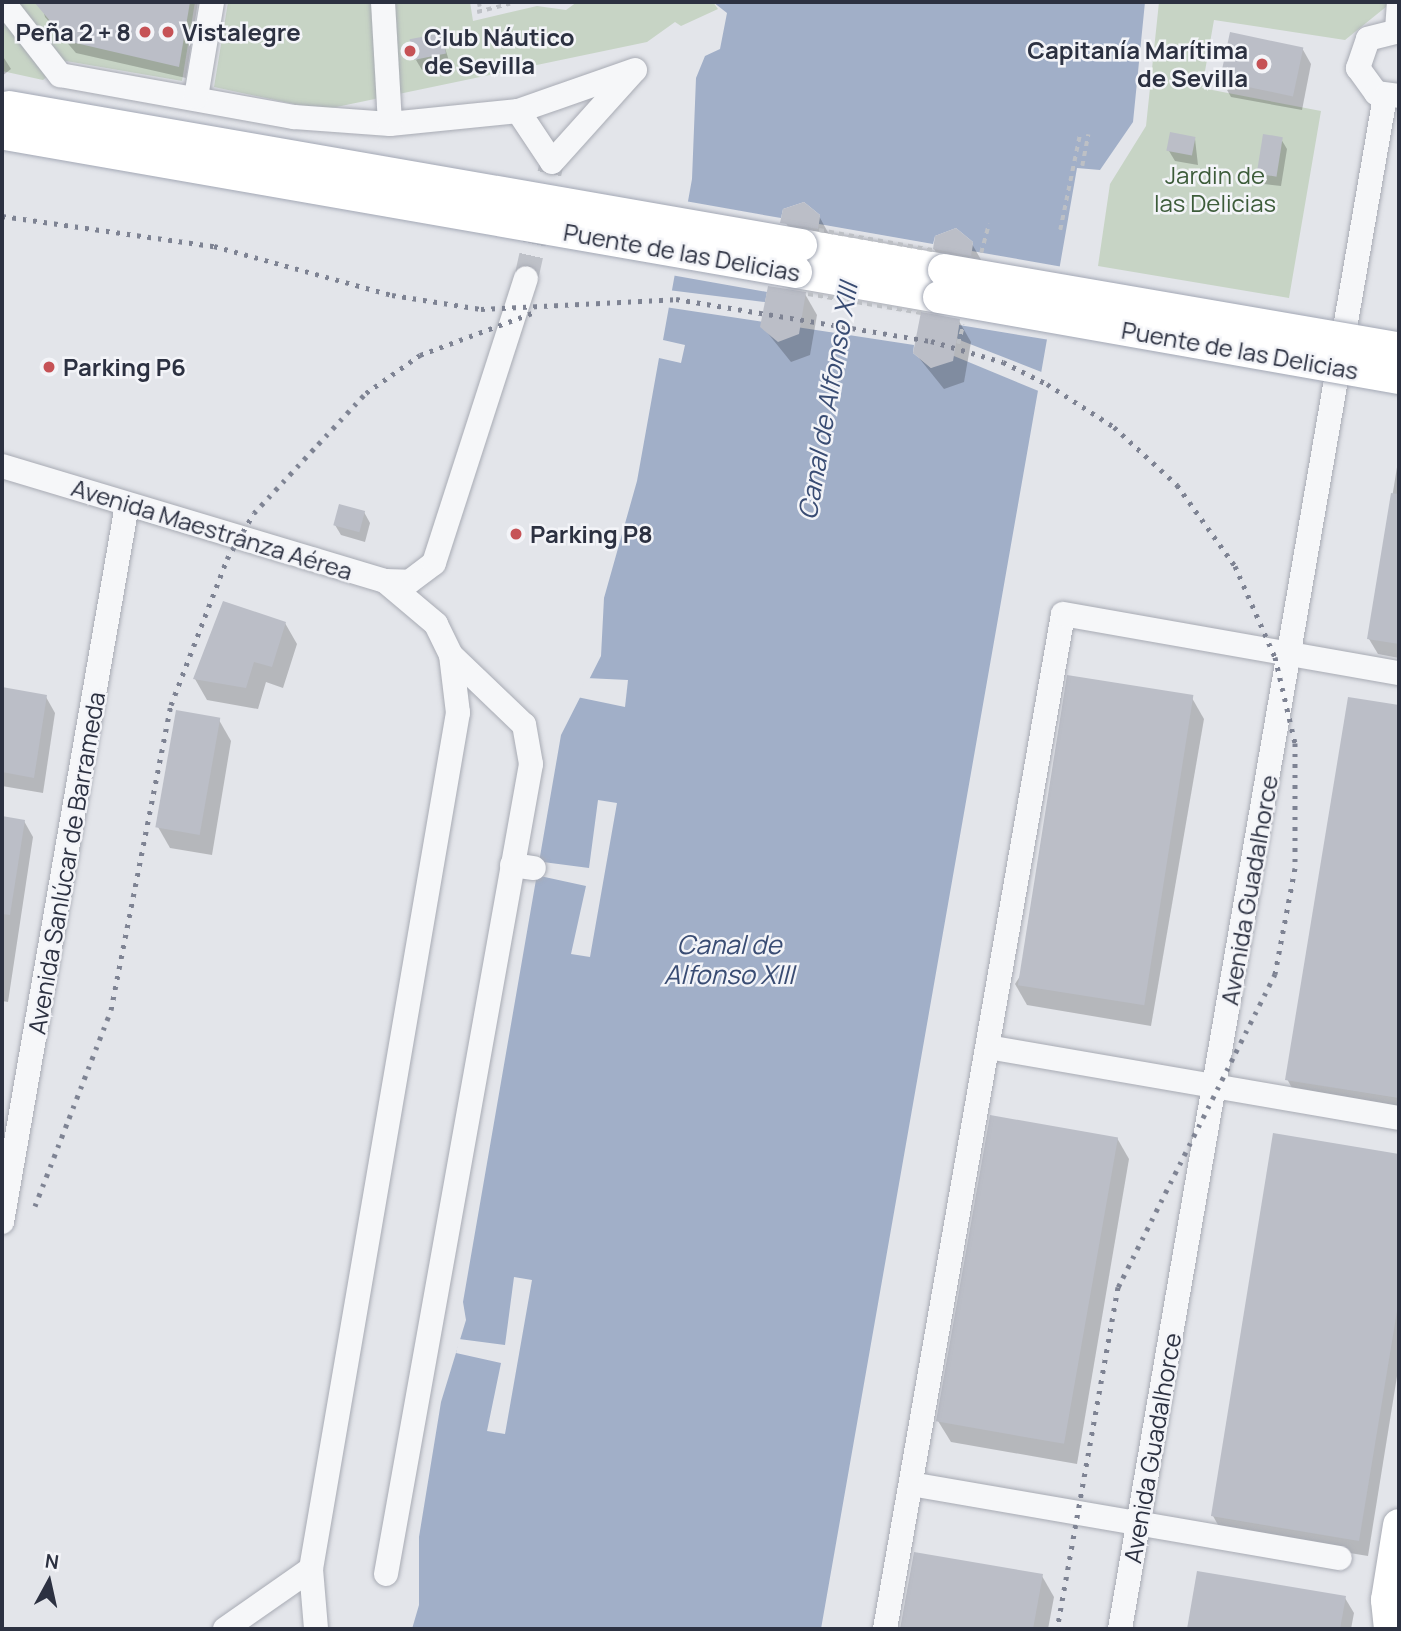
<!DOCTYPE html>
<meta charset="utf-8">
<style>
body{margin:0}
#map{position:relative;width:1401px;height:1631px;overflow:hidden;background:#e3e5ea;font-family:Manrope,sans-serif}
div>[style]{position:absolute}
.green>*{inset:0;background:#c7d4c5}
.water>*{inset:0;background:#a1afc8}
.pier>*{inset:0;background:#e3e5ea}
.shadow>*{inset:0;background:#0003}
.building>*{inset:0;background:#bbbec7;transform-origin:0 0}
.minor-tunnel>*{height:24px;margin-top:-12px;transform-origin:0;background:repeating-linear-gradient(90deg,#bec1c8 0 24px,transparent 0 36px)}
.path>*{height:3.5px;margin-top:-1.75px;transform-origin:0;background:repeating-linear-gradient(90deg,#bdc0c5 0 5px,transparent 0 10px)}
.roads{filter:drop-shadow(0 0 2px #a8abb4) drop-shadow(0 0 2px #a8abb4)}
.minor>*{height:24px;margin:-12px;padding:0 12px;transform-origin:12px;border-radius:12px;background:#f6f7f9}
.major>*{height:32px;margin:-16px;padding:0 16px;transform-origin:16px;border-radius:16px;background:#fff}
.rail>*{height:5px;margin-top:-2.5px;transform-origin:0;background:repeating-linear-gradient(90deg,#7e8393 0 3.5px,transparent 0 10.5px)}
.path-bridge>*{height:3.5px;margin-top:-1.75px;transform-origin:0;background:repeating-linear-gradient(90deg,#bdc0c5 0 5px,transparent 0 10px)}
.bridges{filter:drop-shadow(0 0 2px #a3a8b5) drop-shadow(0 0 2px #a3a8b5)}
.major-bridge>*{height:32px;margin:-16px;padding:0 16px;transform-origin:16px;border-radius:16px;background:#fff}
.dots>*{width:19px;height:19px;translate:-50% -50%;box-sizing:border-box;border:4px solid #f3f4f8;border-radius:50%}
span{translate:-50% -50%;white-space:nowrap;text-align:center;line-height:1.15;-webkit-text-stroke:5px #f3f4f8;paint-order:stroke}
.poi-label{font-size:24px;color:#2c3141;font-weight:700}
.right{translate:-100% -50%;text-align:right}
.left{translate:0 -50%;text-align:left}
.park-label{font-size:24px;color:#3d5c3a}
.street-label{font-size:24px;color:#2c3141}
.water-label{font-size:26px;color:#394c73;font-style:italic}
.frame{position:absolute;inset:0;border:4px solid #2c3141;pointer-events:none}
.north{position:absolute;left:14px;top:1547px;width:70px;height:70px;-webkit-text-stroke:5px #f3f4f8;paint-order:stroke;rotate:8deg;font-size:19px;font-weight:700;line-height:28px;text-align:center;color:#2c3141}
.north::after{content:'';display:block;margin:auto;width:24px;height:32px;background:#2c3141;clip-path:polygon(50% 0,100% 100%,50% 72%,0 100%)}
</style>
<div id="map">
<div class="green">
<div style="clip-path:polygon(2px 2px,195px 2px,182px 81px,66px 61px,43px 80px,2px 71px)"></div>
<div style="clip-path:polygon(228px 2px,470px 2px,473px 21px,537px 6px,566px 10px,577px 2px,713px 2px,718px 9px,681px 26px,675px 22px,647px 42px,322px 110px,214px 87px)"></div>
<div style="clip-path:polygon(1159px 2px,1392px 2px,1345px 40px,1214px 20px,1202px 88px,1321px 111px,1289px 298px,1098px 266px,1110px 184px,1146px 126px)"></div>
</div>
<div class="water">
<div style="clip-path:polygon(713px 2px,1145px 2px,1133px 122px,1100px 170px,1077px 168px,821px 1629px,412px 1629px,419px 1605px,419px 1537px,441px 1402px,466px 1320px,463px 1302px,561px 735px,601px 656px,604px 598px,637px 481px,659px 358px,681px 363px,685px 345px,663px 340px,692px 179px,696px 78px,705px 56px,720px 49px,727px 13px)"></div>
</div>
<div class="pier">
<div style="clip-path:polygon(685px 201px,781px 218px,783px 209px,804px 202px,820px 215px,819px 224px,933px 244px,935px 236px,956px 228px,973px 242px,972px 251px,1063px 267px,1050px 340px,959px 325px,957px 339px,1044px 373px,1041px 392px,954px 356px,931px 368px,913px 353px,914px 345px,665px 307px,668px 290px,765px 302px,767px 292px,671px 275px)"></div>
<div style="clip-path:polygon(586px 678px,628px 680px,625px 707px,577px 697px)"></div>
<div style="clip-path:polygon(598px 800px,617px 803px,590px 957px,571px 954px,586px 886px,540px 876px,543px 862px,589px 868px)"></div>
<div style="clip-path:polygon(514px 1277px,532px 1280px,505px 1434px,487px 1431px,501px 1363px,456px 1353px,459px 1339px,505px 1345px)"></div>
</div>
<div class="shadow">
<div style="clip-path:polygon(41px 2px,198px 2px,186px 78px,76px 53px,45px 17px)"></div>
<div style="clip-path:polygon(441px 35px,450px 64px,422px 70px,416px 60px)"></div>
<div style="clip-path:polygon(1302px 48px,1311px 64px,1302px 110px,1231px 97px,1222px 81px)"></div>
<div style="clip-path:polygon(2px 55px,11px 69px,2px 76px)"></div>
<div style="clip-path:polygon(1195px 139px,1198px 165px,1175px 161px,1169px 151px)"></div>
<div style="clip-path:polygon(1281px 139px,1287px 149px,1281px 186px,1264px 184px,1258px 174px)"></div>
<div style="clip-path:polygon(819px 216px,831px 238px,795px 239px,783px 218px)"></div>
<div style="clip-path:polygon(972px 244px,984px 265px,947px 270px,934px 249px)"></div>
<div style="clip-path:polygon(805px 294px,817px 315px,810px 355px,791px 362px,762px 326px)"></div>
<div style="clip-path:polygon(959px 321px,971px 342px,964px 382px,944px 389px,915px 353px)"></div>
<div style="clip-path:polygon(1399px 455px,1399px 658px,1378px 654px,1369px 639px)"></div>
<div style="clip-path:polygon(364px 512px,370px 523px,365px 542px,341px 535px,335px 525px)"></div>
<div style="clip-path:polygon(285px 623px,297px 644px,283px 688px,266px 682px,258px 709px,207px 700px,195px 679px)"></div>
<div style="clip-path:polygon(2px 689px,46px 697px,55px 713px,43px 793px,2px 786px)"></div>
<div style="clip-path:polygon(1192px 698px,1204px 719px,1151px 1026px,1027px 1005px,1015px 984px)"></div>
<div style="clip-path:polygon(1350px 699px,1399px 707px,1399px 1112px,1296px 1095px,1287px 1079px)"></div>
<div style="clip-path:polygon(219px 720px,231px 741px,212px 855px,170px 848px,158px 827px)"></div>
<div style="clip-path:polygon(2px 818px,24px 821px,33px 837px,8px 1002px,2px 1001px)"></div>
<div style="clip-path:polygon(1275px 1135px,1399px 1156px,1399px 1364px,1368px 1556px,1222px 1532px,1213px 1516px)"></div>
<div style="clip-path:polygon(1117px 1138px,1129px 1159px,1077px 1464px,951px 1442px,938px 1421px)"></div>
<div style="clip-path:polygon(915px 1554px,1042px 1576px,1054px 1597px,1048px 1629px,901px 1629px)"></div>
<div style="clip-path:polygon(1198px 1573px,1345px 1598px,1354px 1613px,1351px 1629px,1189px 1629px)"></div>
</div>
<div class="building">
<div style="clip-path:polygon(34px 2px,190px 2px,179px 67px,67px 41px)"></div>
<div style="left:1230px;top:32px;width:75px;height:50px;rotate:12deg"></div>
<div style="left:442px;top:33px;width:21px;height:33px;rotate:79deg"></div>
<div style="left:1170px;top:132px;width:26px;height:19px;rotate:11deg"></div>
<div style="left:1263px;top:134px;width:20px;height:40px;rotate:9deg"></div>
<div style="clip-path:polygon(804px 202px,820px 215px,818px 229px,780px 223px,783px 209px)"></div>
<div style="clip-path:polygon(956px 228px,973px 242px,971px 256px,933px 249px,935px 236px)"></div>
<div style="clip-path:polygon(768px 286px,806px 292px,799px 334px,778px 342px,760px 327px)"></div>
<div style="clip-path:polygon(921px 312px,960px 319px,953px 361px,931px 368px,913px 353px)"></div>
<div style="clip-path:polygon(1391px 493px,1399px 494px,1399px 644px,1367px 639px)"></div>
<div style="left:339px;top:504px;width:27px;height:22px;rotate:15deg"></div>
<div style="clip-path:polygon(223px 601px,286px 622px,272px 667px,254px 662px,246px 688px,193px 679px)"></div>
<div style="left:1067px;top:675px;width:128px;height:314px;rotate:9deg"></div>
<div style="clip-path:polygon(2px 687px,47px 695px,34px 778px,2px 772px)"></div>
<div style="clip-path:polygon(1348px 697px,1399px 705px,1399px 1098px,1285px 1080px)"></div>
<div style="left:176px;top:710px;width:45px;height:119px;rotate:10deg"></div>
<div style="clip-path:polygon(2px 816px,25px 820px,10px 915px,2px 914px)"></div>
<div style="left:990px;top:1115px;width:130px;height:311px;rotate:10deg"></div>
<div style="clip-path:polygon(1273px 1133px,1399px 1154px,1399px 1299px,1359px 1541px,1211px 1516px)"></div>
<div style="clip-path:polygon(914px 1552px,1043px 1574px,1033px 1629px,900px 1629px)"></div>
<div style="clip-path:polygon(1197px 1571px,1346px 1596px,1340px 1629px,1187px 1629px)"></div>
</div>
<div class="minor-tunnel">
<div style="left:526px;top:279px;width:120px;rotate:-77.5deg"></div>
</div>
<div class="path">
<div style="left:479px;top:2px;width:5px;rotate:79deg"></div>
<div style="left:477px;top:12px;width:34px;rotate:-14deg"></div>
<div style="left:1082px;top:166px;width:32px;rotate:-79deg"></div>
<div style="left:1060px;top:230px;width:99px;rotate:-78.3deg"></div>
<div style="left:981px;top:253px;width:30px;rotate:-75deg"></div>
<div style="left:958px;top:344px;width:20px;rotate:-75deg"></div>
</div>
<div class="roads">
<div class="minor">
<div style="left:3px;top:2px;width:93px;rotate:52deg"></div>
<div style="left:60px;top:75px;width:238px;rotate:10.2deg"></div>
<div style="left:294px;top:117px;width:96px;rotate:4.2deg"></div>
<div style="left:390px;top:124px;width:129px;rotate:-5.8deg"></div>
<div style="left:518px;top:111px;width:124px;rotate:-19.3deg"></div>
<div style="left:383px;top:2px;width:122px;rotate:86.7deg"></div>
<div style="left:1397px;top:30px;width:26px;rotate:-86deg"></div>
<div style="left:1399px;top:31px;width:32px;rotate:166deg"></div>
<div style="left:1368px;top:39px;width:31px;rotate:109deg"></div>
<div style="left:1358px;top:68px;width:31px;rotate:54deg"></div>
<div style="left:1376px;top:93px;width:23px;rotate:7deg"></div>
<div style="left:196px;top:97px;width:96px;rotate:-80.4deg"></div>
<div style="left:518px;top:111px;width:61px;rotate:56.3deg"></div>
<div style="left:552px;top:162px;width:120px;rotate:-48deg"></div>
<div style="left:2px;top:466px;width:400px;rotate:16.7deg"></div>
<div style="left:385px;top:581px;width:24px;rotate:2deg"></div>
<div style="left:409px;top:582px;width:31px;rotate:-37deg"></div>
<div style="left:434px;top:563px;width:299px;rotate:-72.1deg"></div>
<div style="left:512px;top:865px;width:22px;rotate:8deg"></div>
<div style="left:988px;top:1047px;width:417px;rotate:9.8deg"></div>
<div style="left:2px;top:1222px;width:728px;rotate:-80.11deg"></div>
<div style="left:911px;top:1484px;width:435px;rotate:9.8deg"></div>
<div style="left:311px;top:1569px;width:60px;rotate:85.2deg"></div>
<div style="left:386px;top:1574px;width:823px;rotate:-79.85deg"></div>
<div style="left:531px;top:764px;width:40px;rotate:-100deg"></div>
<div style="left:524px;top:725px;width:101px;rotate:-136.2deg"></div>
<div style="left:225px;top:1629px;width:105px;rotate:-34.9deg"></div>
<div style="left:311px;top:1569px;width:869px;rotate:-80.26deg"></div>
<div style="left:458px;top:713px;width:58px;rotate:-96.9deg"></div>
<div style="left:451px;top:655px;width:34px;rotate:-116deg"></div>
<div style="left:436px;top:624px;width:67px;rotate:-139.9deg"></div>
<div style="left:885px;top:1629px;width:1030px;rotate:-80.05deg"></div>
<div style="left:1063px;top:614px;width:341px;rotate:10deg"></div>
<div style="left:1120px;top:1629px;width:1555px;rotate:-80.19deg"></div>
</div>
<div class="major">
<div style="left:801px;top:245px;width:145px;rotate:9.9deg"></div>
<div style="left:796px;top:272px;width:145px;rotate:9.9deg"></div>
<div style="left:1390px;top:1629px;width:29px;rotate:-96deg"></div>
<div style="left:1387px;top:1600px;width:76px;rotate:-80.9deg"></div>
</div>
</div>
<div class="rail">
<div style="left:2px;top:216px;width:214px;rotate:8.1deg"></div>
<div style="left:214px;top:246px;width:185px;rotate:15.4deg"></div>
<div style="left:392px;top:295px;width:90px;rotate:8.9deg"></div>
<div style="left:481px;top:309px;width:195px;rotate:-2.9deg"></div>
<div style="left:676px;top:299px;width:258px;rotate:9.4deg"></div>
<div style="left:931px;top:341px;width:75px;rotate:16.3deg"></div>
<div style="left:1003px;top:362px;width:49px;rotate:26.6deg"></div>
<div style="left:1047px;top:384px;width:80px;rotate:32.7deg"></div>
<div style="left:1114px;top:427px;width:86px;rotate:42.6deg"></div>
<div style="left:1177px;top:485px;width:100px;rotate:54.4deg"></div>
<div style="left:1235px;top:566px;width:99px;rotate:66.3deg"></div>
<div style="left:1275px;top:657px;width:88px;rotate:76.9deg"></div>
<div style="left:1295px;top:743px;width:125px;rotate:90deg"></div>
<div style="left:1295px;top:868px;width:108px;rotate:100.7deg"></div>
<div style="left:1275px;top:974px;width:350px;rotate:116.6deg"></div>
<div style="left:1118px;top:1287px;width:347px;rotate:100.1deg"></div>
<div style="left:35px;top:1206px;width:210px;rotate:-68.8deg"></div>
<div style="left:111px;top:1010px;width:311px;rotate:-78.9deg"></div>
<div style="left:171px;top:705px;width:156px;rotate:-69deg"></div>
<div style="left:227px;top:559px;width:53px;rotate:-59.6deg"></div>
<div style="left:254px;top:513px;width:164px;rotate:-47deg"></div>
<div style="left:366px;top:393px;width:66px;rotate:-35.1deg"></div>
<div style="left:420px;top:355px;width:123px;rotate:-20.5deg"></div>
</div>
<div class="path-bridge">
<div style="left:819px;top:230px;width:115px;rotate:10deg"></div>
<div style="left:808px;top:294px;width:115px;rotate:9.5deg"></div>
</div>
<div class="bridges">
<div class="major-bridge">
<div style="left:9px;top:107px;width:804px;rotate:9.88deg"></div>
<div style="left:5px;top:134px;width:803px;rotate:9.9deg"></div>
<div style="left:944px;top:270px;width:462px;rotate:9.8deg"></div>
<div style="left:939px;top:297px;width:467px;rotate:10deg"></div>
</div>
</div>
<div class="dots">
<div style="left:145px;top:32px;background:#c65256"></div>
<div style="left:168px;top:32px;background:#c65256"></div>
<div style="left:410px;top:51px;background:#c65256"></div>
<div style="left:1262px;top:64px;background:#c65256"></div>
<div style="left:49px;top:367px;background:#c65256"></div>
<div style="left:516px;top:534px;background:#c65256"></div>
</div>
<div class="poi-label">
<span class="right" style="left:131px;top:32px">Peña 2 + 8</span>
<span class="left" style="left:182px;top:32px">Vistalegre</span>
<span class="left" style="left:424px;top:51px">Club Náutico<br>de Sevilla</span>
<span class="right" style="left:1248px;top:64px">Capitanía Marítima<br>de Sevilla</span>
<span class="left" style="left:63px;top:367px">Parking P6</span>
<span class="left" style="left:530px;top:534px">Parking P8</span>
</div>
<div class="park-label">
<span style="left:1215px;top:189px">Jardin de<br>las Delicias</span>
</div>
<div class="street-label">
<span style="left:682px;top:252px;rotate:10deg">Puente de las Delicias</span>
<span style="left:1240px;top:350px;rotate:10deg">Puente de las Delicias</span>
<span style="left:212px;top:529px;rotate:17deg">Avenida Maestranza Aérea</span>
<span style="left:66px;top:863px;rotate:-80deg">Avenida Sanlúcar de Barrameda</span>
<span style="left:1249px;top:890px;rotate:-80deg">Avenida Guadalhorce</span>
<span style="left:1152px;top:1448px;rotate:-80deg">Avenida Guadalhorce</span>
</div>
<div class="water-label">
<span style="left:828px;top:401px;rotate:-80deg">Canal de Alfonso XIII</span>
<span style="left:729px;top:960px">Canal de<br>Alfonso XIII</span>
</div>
<div class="frame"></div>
<div class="north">N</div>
</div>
